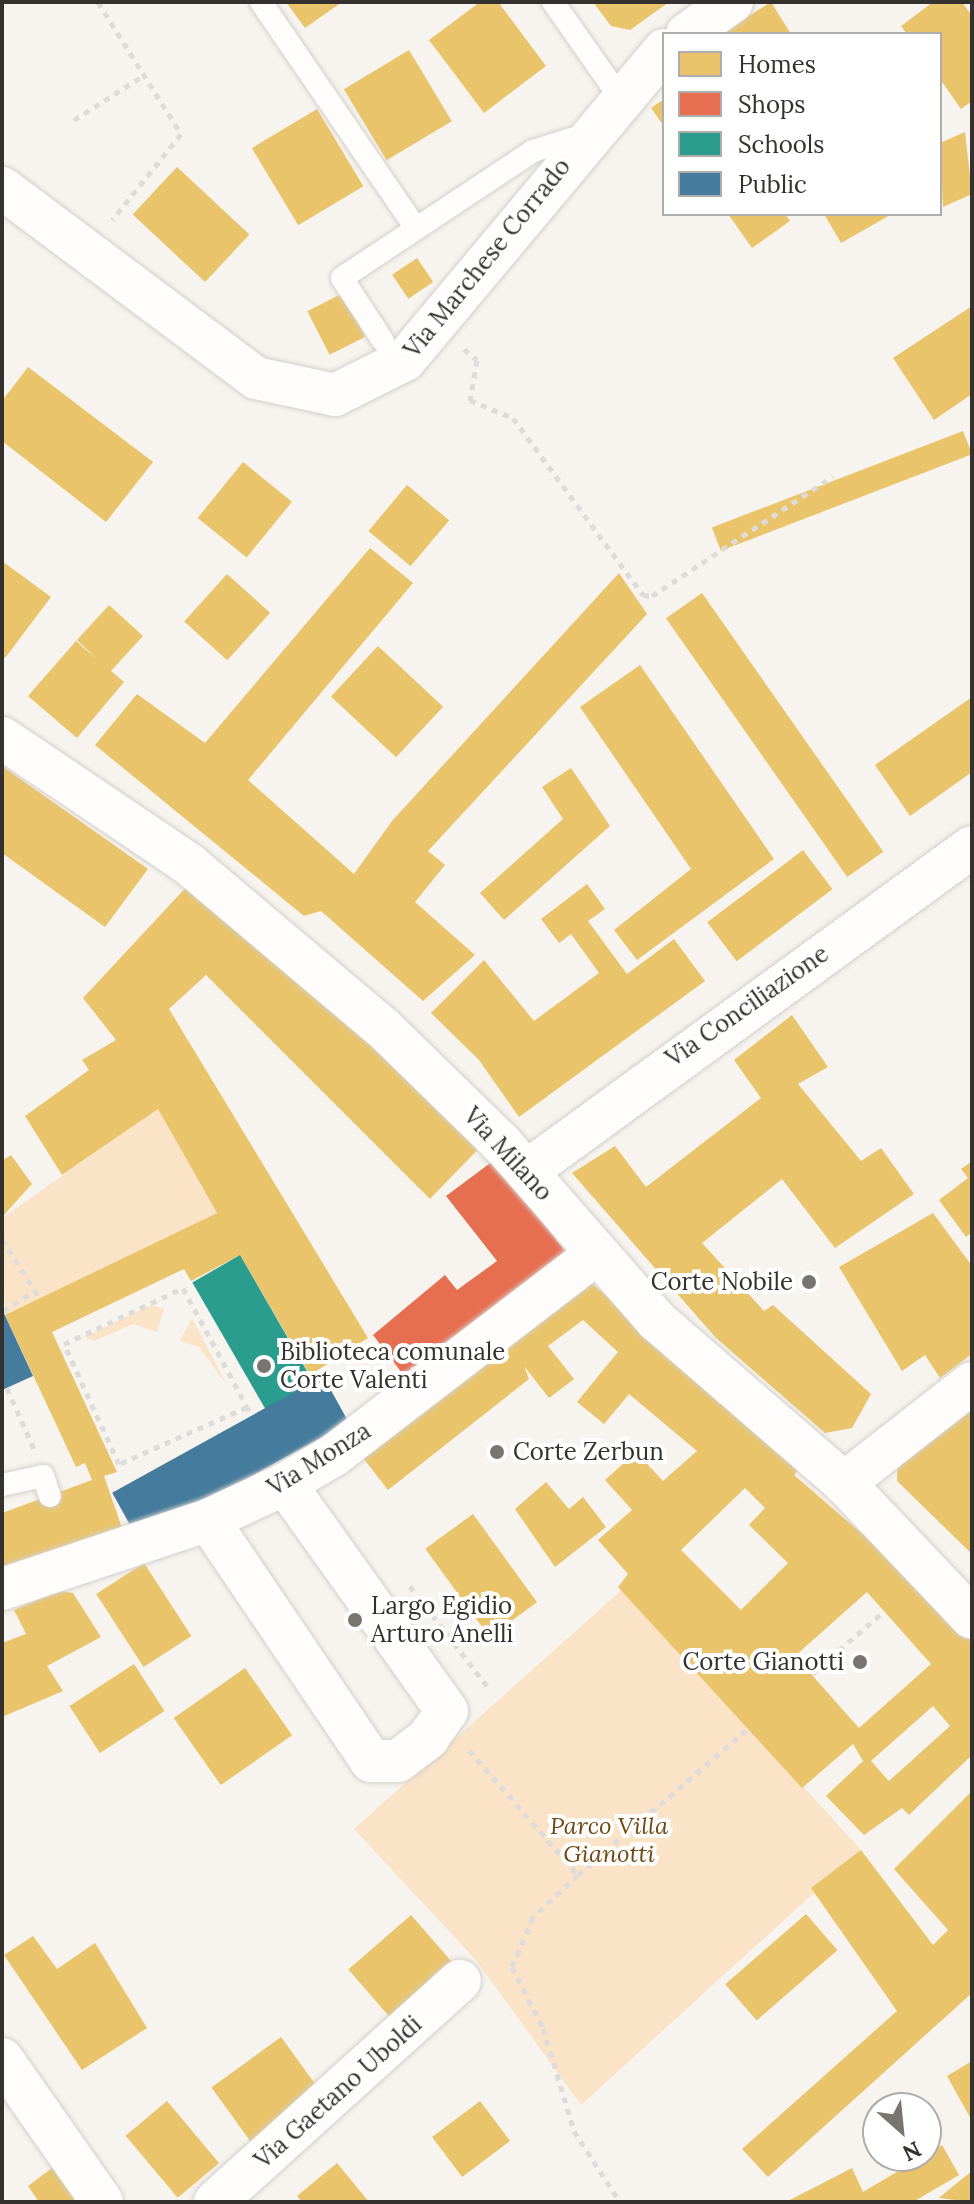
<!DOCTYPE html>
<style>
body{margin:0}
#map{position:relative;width:974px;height:2204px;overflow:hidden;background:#f7f3ee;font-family:Lora,serif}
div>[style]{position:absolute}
.green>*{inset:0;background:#fae3c7}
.homes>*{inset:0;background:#e9c46a;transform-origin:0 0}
.shops>*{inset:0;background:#e76f51}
.schools>*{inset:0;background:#2a9d8f;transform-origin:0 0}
.public>*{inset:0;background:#457b9d;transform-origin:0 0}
.path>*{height:5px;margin-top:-2.5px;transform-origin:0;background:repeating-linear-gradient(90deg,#dedcdb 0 6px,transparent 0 12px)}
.roads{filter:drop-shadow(0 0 2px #d3d0cc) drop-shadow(0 0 2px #d3d0cc)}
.lane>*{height:22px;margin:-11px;padding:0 11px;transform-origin:11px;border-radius:11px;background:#fefdfc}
.street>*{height:42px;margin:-21px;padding:0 21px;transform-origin:21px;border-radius:21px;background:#fefdfc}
.dots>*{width:22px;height:22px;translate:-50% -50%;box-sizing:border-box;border:4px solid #fff;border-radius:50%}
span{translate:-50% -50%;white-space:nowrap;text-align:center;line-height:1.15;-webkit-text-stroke:8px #fff;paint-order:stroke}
.street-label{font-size:24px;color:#34312e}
.poi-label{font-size:24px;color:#34312e}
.right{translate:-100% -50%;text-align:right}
.left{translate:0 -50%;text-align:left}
.park-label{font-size:24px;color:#704a14;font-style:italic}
.frame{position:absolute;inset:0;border:4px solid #34312e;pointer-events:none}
.legend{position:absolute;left:662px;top:32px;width:280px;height:184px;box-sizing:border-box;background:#fff;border:2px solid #aeadab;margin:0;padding:10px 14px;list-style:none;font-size:24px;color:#34312e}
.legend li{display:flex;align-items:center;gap:16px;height:40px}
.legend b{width:40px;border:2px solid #aeadab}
.north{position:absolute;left:862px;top:2092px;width:80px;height:80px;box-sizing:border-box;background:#fff;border:2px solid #aeadab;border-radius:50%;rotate:153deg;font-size:22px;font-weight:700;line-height:32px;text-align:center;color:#34312e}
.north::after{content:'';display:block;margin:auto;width:28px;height:36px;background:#787571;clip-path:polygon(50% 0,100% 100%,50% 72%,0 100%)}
</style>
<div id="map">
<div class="green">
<div style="clip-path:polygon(158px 1109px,217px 1213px,5px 1315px,2px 1218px)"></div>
<div style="clip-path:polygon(151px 1305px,164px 1309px,157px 1332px,133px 1324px,94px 1341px,84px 1337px)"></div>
<div style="clip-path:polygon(192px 1318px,227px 1385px,199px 1347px,180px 1341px)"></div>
<div style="clip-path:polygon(623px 1589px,861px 1850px,581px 2105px,476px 1960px,354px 1829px)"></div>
</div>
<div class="homes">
<div style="clip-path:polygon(286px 2px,342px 2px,305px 28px)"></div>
<div style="clip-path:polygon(480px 2px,498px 2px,546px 66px,484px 113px,429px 40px)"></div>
<div style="clip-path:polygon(593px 2px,669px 2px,630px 30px,611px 26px)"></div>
<div style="clip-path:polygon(771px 2px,791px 34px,720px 34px)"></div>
<div style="clip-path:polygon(933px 2px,962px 2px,972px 16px,972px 101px,961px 109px,940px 79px,940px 34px,907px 34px,901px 26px)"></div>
<div style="left:409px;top:50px;width:83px;height:76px;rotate:59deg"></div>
<div style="clip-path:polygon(664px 99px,664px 126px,651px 108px)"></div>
<div style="left:317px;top:109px;width:90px;height:76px;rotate:59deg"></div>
<div style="clip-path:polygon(965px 132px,972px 194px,943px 207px,940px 143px)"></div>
<div style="left:177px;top:167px;width:99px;height:65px;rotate:43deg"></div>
<div style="clip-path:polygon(728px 214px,785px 214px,790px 221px,752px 248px)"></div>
<div style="clip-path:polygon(824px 214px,892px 214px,841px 243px)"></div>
<div style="left:417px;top:258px;width:29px;height:30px;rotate:56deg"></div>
<div style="left:343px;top:293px;width:49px;height:40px;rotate:63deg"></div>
<div style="clip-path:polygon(972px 306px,972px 394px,934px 420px,893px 358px)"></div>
<div style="clip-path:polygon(28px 367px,153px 462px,106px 522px,2px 441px,2px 401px)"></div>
<div style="left:963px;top:431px;width:25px;height:269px;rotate:69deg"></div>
<div style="left:243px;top:462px;width:63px;height:72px;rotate:39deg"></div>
<div style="left:407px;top:485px;width:55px;height:60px;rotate:40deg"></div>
<div style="clip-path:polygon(370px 548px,413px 583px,248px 780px,354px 874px,392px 821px,619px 573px,647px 614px,428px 851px,445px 865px,415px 902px,475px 955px,423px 1001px,321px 911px,304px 916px,95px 745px,137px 694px,205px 743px)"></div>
<div style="clip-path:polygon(2px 561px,51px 597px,5px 658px,2px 656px)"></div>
<div style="left:227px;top:574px;width:58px;height:64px;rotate:42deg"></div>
<div style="left:702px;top:593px;width:316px;height:44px;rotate:55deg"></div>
<div style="clip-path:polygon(109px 605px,143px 636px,111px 671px,124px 682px,77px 738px,28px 696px,76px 641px,98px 660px,77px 640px)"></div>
<div style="left:378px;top:646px;width:89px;height:69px;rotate:43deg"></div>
<div style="clip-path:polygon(640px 665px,774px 859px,637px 960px,614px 930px,691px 869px,580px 707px)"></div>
<div style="clip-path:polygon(972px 697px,972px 772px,910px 816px,875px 765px)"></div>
<div style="clip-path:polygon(2px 766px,148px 869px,105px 927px,2px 853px)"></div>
<div style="clip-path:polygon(571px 768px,610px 826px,504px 920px,480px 893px,563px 819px,542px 787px)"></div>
<div style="left:803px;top:850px;width:49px;height:120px;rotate:53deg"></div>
<div style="clip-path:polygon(191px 882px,485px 1142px,430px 1199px,206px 975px,169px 1009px,368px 1338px,310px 1375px,240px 1255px,191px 1281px,184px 1269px,52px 1332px,117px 1472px,104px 1476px,123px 1531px,2px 1577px,2px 1513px,92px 1480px,85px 1463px,76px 1467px,5px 1315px,217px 1213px,158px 1109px,62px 1175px,25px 1116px,89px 1070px,82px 1060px,116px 1040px,83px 998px)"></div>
<div style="clip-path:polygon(587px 884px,605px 909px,588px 921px,627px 974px,674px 939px,705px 981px,519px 1117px,479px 1060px,431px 1013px,484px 960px,534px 1021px,599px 973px,571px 934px,559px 943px,541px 919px)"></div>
<div style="clip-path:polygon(792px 1015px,828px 1067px,798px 1084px,861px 1161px,881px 1148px,914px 1194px,835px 1248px,782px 1179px,702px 1243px,764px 1311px,773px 1305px,871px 1394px,852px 1428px,825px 1433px,715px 1337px,572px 1173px,615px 1146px,646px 1187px,761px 1098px,734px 1060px)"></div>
<div style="clip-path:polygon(11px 1155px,32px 1184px,2px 1217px,2px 1161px)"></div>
<div style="clip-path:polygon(972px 1161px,972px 1232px,966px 1237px,939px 1200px,968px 1178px,961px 1169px)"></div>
<div style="clip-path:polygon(933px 1213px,972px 1266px,972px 1354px,940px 1378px,925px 1355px,902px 1371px,839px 1267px)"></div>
<div style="clip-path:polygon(evenodd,582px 1275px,803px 1464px,794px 1475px,972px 1629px,972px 1755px,909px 1815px,902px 1808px,864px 1835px,826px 1796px,863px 1761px,853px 1744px,802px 1788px,618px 1587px,628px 1574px,598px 1540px,632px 1510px,605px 1480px,636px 1452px,663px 1481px,697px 1451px,629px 1394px,604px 1424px,577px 1402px,618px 1352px,583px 1320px,548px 1346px,574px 1379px,549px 1398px,524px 1366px,529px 1379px,388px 1490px,357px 1450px,582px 1275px,745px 1488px,765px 1508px,749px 1525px,788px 1563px,741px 1610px,681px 1550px,745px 1488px,582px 1275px,867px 1592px,931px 1664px,859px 1728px,795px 1656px,867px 1592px,582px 1275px,933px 1706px,950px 1726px,889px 1781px,871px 1761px,933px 1706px)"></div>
<div style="clip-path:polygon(972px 1399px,972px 1554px,897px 1481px,898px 1454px)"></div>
<div style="clip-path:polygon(546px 1482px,569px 1509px,583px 1497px,606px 1527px,555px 1567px,515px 1509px)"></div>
<div style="left:473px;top:1514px;width:109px;height:59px;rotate:54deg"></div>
<div style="left:144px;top:1563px;width:87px;height:57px;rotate:57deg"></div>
<div style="clip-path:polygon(59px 1591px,73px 1593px,101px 1637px,47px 1666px,63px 1691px,2px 1717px,2px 1643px,26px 1634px,14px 1610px)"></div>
<div style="left:134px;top:1664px;width:56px;height:77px;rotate:57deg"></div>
<div style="left:245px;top:1668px;width:82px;height:87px;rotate:55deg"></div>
<div style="clip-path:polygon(972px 1791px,972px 1993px,768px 2177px,742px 2149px,897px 2011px,811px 1888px,861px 1850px,933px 1945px,948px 1930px,894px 1869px)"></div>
<div style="left:806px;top:1914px;width:48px;height:107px;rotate:49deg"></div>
<div style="left:411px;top:1915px;width:69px;height:83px;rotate:49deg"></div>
<div style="clip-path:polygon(33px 1936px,57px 1969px,95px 1943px,147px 2028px,82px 2070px,4px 1955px)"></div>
<div style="left:281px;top:2037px;width:66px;height:86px;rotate:54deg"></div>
<div style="clip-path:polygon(972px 2061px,972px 2121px,947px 2076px)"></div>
<div style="left:167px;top:2101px;width:81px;height:54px;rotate:50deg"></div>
<div style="left:480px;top:2101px;width:50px;height:60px;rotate:53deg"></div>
<div style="clip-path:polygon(942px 2145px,959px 2175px,913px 2202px,786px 2202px,852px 2168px,863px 2192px)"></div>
<div style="clip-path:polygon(60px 2162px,86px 2202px,39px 2202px,28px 2186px)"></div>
<div style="clip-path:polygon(337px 2163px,369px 2202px,302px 2202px,297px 2196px)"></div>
<div style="clip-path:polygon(972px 2171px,972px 2202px,939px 2198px,952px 2187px)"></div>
</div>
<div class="shops">
<div style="clip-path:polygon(493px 1161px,570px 1257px,408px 1381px,373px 1335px,445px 1275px,457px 1290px,497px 1261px,446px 1196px)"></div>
</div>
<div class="schools">
<div style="left:240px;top:1255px;width:146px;height:55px;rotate:60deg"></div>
</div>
<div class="public">
<div style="clip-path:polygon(2px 1309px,33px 1376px,2px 1390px)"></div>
<div style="left:323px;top:1376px;width:53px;height:241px;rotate:61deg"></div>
</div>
<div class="path">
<div style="left:98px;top:2px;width:156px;rotate:57.8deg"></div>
<div style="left:181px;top:134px;width:110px;rotate:128.7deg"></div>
<div style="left:74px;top:120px;width:83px;rotate:-32.7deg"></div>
<div style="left:464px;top:349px;width:17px;rotate:40deg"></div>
<div style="left:477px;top:360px;width:41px;rotate:99.9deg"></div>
<div style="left:470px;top:400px;width:47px;rotate:22.7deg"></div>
<div style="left:513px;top:418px;width:220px;rotate:53.7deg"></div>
<div style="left:643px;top:595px;width:9px;rotate:6deg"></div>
<div style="left:652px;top:596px;width:217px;rotate:-33.5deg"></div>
<div style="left:2px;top:1239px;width:69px;rotate:57.5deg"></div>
<div style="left:3px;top:1311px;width:38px;rotate:-32deg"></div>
<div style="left:7px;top:1388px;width:67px;rotate:66.1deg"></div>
<div style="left:247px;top:1407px;width:140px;rotate:156deg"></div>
<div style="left:119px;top:1464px;width:132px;rotate:-114.6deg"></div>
<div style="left:64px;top:1344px;width:132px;rotate:-25.2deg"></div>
<div style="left:183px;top:1288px;width:135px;rotate:61.7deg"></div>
<div style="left:247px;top:1407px;width:4px;rotate:63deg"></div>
<div style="left:410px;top:1586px;width:126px;rotate:52.4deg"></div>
<div style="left:812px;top:1674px;width:96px;rotate:-41.2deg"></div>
<div style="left:469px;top:1750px;width:166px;rotate:48.9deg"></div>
<div style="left:578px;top:1875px;width:227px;rotate:-40.7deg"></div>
<div style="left:578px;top:1875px;width:62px;rotate:137deg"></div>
<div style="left:533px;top:1917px;width:54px;rotate:112.8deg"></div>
<div style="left:512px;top:1967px;width:68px;rotate:63.1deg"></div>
<div style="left:543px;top:2028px;width:108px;rotate:73.2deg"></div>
<div style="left:574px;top:2131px;width:85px;rotate:57.1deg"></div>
</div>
<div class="roads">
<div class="lane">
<div style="left:261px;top:2px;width:274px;rotate:55.6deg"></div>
<div style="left:553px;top:2px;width:115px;rotate:54.9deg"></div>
<div style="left:383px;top:341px;width:75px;rotate:-123.1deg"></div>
<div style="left:342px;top:278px;width:229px;rotate:-33.6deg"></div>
<div style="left:533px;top:151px;width:58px;rotate:-17.2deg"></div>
<div style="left:2px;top:1485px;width:42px;rotate:-12.4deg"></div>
<div style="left:43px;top:1476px;width:21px;rotate:71deg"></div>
</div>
<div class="street">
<div style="left:687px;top:34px;width:55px;rotate:-35.4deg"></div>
<div style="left:2px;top:188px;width:317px;rotate:36.8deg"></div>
<div style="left:256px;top:378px;width:81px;rotate:12.1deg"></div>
<div style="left:335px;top:395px;width:78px;rotate:-26.6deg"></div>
<div style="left:405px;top:360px;width:404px;rotate:-50.1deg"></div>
<div style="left:2px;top:738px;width:227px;rotate:34deg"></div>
<div style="left:190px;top:865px;width:253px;rotate:40.2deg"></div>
<div style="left:383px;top:1028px;width:166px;rotate:44.3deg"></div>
<div style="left:502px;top:1144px;width:235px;rotate:48.8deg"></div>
<div style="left:657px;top:1321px;width:247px;rotate:40.9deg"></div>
<div style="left:844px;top:1483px;width:186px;rotate:46.5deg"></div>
<div style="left:527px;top:1171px;width:550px;rotate:-36.06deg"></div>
<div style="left:844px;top:1483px;width:162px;rotate:-38deg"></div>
<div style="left:208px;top:1520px;width:291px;rotate:55.9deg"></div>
<div style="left:371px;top:1761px;width:27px"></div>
<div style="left:398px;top:1761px;width:38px;rotate:-37deg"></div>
<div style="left:428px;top:1738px;width:33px;rotate:-55deg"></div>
<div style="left:447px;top:1711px;width:279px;rotate:-125.5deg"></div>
<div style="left:2px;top:1589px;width:217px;rotate:-18.5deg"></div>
<div style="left:208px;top:1520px;width:85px;rotate:-25.1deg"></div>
<div style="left:285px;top:1484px;width:57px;rotate:-30.6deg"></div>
<div style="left:334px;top:1455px;width:330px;rotate:-37.5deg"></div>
<div style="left:2px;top:2059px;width:174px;rotate:55deg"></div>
<div style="left:215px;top:2202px;width:330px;rotate:-42.1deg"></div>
</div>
</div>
<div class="dots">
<div style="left:809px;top:1282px;background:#787571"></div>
<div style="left:264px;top:1366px;background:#787571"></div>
<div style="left:497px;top:1452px;background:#787571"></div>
<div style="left:355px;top:1620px;background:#787571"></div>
<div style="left:860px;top:1662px;background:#787571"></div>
</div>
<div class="street-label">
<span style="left:487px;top:258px;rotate:-51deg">Via Marchese Corrado</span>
<span style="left:747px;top:1006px;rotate:-35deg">Via Conciliazione</span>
<span style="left:508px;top:1154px;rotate:47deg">Via Milano</span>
<span style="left:319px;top:1459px;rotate:-32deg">Via Monza</span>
<span style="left:338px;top:2092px;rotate:-42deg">Via Gaetano Uboldi</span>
</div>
<div class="poi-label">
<span class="right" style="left:793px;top:1282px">Corte Nobile</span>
<span class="left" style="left:280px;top:1366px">Biblioteca comunale<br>Corte Valenti</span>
<span class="left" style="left:513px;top:1452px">Corte Zerbun</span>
<span class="left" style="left:371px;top:1620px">Largo Egidio<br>Arturo Anelli</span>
<span class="right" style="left:844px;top:1662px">Corte Gianotti</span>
</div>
<div class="park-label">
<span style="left:609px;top:1840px">Parco Villa<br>Gianotti</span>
</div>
<div class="frame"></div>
<ul class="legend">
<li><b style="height:22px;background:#e9c46a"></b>Homes</li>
<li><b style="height:22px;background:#e76f51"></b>Shops</li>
<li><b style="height:22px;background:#2a9d8f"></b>Schools</li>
<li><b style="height:22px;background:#457b9d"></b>Public</li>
</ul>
<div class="north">N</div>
</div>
